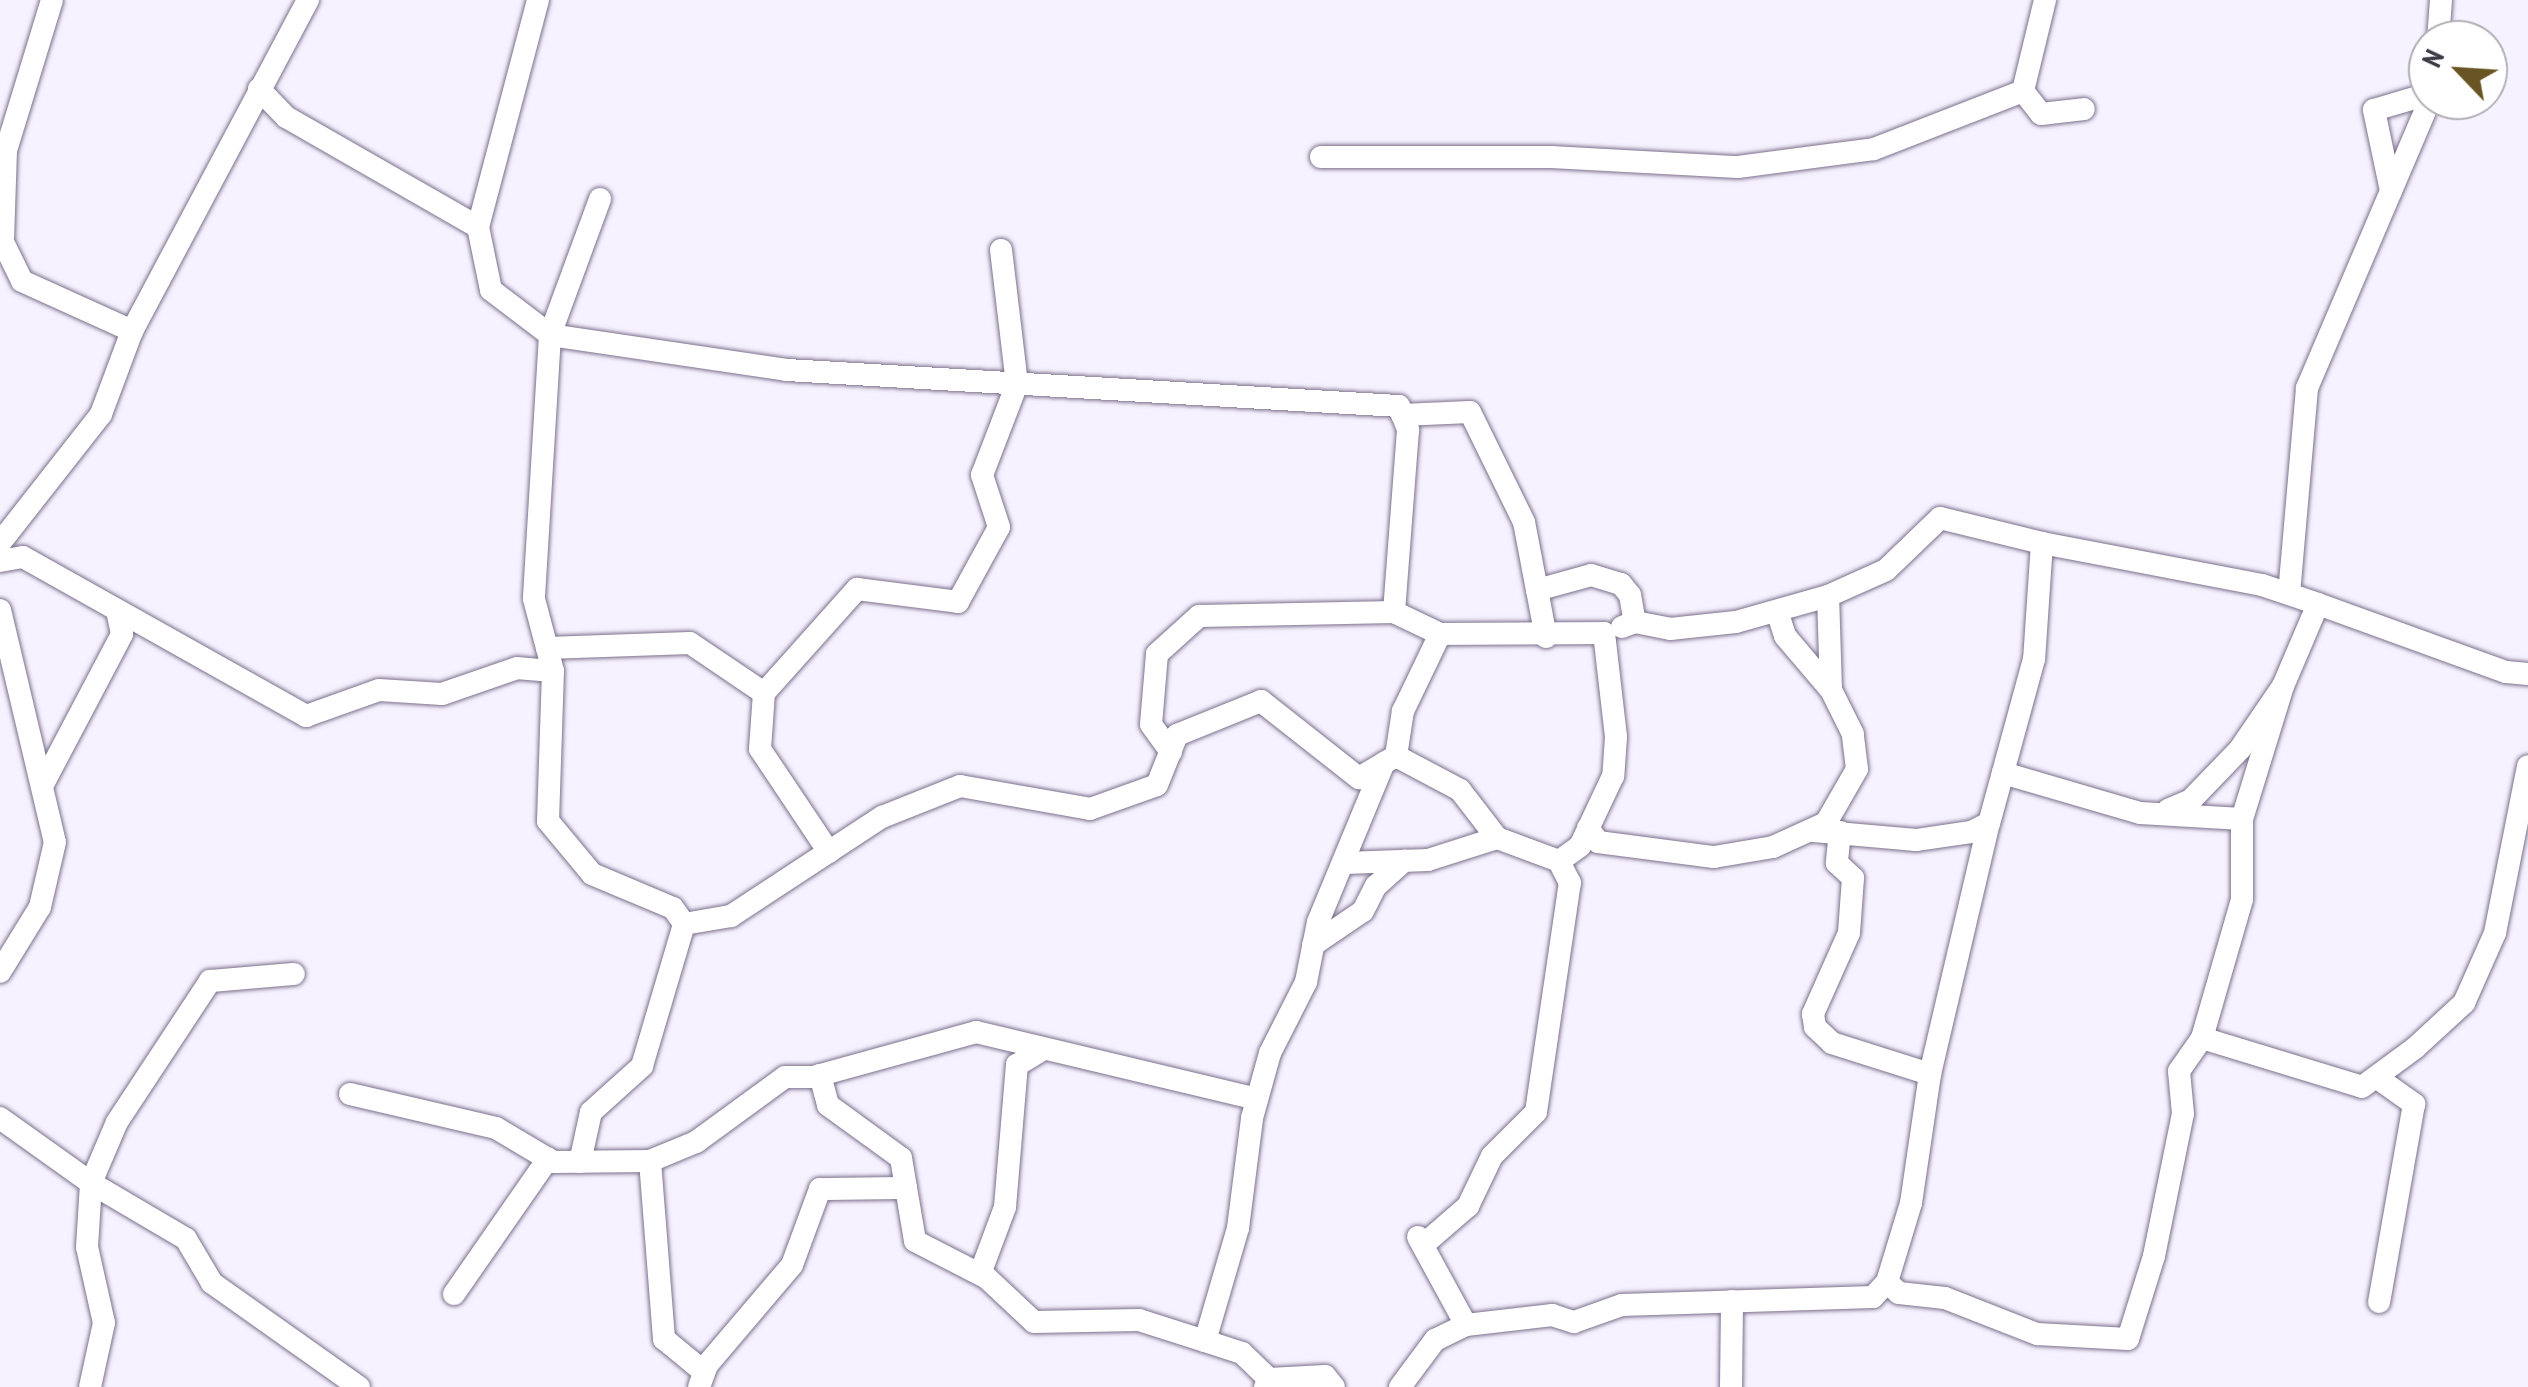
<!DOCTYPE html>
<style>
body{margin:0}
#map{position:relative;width:2528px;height:1387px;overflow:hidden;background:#f7f2ff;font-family:"PT Sans Narrow",sans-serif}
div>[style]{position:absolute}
.roads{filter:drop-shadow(0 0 2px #7b708c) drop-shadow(0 0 2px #7b708c)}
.street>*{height:22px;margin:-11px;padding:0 11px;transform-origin:11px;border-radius:11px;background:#fff}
span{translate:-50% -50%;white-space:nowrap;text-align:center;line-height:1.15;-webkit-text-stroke:9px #fff;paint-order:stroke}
.north{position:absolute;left:2408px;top:20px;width:100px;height:100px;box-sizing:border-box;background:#fff;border:2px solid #b1afb4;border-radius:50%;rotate:295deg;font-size:28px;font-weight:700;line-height:40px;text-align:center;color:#3c3844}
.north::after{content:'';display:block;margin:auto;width:35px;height:45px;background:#685523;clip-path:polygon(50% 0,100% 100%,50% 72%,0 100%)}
</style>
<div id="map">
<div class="roads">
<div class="street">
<div style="left:52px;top:0;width:157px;rotate:107deg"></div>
<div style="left:6px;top:150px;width:92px;rotate:91.9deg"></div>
<div style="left:3px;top:242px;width:43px;rotate:64deg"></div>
<div style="left:22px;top:281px;width:121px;rotate:24.4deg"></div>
<div style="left:538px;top:0;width:235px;rotate:104.8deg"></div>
<div style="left:478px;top:227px;width:64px;rotate:78.3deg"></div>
<div style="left:491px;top:290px;width:74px;rotate:37.3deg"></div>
<div style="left:550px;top:335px;width:240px;rotate:8.4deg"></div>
<div style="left:787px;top:370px;width:613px;rotate:3.37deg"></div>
<div style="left:1399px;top:406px;width:26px;rotate:69deg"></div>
<div style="left:1408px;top:430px;width:183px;rotate:94.4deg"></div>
<div style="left:2438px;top:40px;width:40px;rotate:-85.7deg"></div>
<div style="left:259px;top:89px;width:39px;rotate:46deg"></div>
<div style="left:286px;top:117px;width:221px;rotate:29.8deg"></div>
<div style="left:2023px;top:91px;width:29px;rotate:52deg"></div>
<div style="left:2041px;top:114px;width:43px;rotate:-6.6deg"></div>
<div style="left:1321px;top:157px;width:230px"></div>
<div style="left:1551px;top:157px;width:187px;rotate:3.1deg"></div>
<div style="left:1738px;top:167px;width:137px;rotate:-7.5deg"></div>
<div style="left:1874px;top:149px;width:160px;rotate:-21.3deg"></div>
<div style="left:2023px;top:91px;width:94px;rotate:-76.4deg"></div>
<div style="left:2391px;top:191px;width:83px;rotate:-101.9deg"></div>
<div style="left:2374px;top:110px;width:56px;rotate:-16.5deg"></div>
<div style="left:600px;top:199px;width:145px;rotate:110.2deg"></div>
<div style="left:550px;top:335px;width:264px;rotate:93.5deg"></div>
<div style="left:534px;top:599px;width:74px;rotate:75.2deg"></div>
<div style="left:553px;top:671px;width:150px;rotate:91.9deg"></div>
<div style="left:548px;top:821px;width:69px;rotate:50.3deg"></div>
<div style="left:592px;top:874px;width:88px;rotate:22.8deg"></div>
<div style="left:673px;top:908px;width:19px;rotate:55deg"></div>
<div style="left:1402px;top:415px;width:68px;rotate:-2.5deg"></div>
<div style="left:1470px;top:412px;width:123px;rotate:63.9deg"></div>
<div style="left:1524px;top:522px;width:69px;rotate:79.2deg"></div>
<div style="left:0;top:543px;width:164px;rotate:-51.9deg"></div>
<div style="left:101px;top:414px;width:89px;rotate:-69.5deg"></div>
<div style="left:132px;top:331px;width:375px;rotate:-62deg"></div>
<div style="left:2042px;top:543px;width:224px;rotate:10.8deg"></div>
<div style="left:2262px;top:585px;width:59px;rotate:18.7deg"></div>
<div style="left:2318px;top:604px;width:89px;rotate:113.1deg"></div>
<div style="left:0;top:561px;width:23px;rotate:-10deg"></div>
<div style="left:23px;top:557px;width:325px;rotate:29.3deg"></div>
<div style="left:306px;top:716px;width:77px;rotate:-19.6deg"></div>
<div style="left:379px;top:690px;width:63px;rotate:3.6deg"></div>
<div style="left:442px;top:694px;width:79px;rotate:-19.1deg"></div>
<div style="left:517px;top:668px;width:36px;rotate:5deg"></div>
<div style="left:2289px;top:594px;width:207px;rotate:-85deg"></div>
<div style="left:2307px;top:388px;width:313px;rotate:-66.9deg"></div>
<div style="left:2318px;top:604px;width:200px;rotate:19.9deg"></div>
<div style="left:2506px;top:672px;width:22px;rotate:5deg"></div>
<div style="left:0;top:610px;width:238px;rotate:76.7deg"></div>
<div style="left:55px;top:842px;width:67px;rotate:103deg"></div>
<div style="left:40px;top:907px;width:76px;rotate:121.6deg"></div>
<div style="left:1777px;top:611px;width:26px;rotate:72deg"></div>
<div style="left:1785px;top:636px;width:71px;rotate:49.6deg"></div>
<div style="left:1635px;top:622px;width:36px;rotate:11deg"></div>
<div style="left:1670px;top:629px;width:66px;rotate:-6.1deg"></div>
<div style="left:1736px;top:622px;width:96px;rotate:-15.8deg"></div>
<div style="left:1828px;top:596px;width:64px;rotate:-24.1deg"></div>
<div style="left:1886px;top:570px;width:75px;rotate:-43.9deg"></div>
<div style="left:1940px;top:518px;width:105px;rotate:13.8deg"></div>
<div style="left:2042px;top:543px;width:116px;rotate:93.9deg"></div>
<div style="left:2034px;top:659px;width:170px;rotate:105.3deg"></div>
<div style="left:1989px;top:823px;width:20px;rotate:153deg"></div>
<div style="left:1971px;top:832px;width:56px;rotate:171.7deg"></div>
<div style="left:1916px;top:840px;width:103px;rotate:-175deg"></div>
<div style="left:1546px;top:637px;width:48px;rotate:-100.8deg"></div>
<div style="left:1537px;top:590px;width:56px;rotate:-15.5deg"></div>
<div style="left:1591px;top:575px;width:31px;rotate:17deg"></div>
<div style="left:1621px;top:584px;width:14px;rotate:51deg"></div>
<div style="left:1630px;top:595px;width:27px;rotate:80deg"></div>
<div style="left:1635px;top:622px;width:14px;rotate:159deg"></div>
<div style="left:547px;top:648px;width:143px;rotate:-2deg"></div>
<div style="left:690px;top:643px;width:89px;rotate:34deg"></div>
<div style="left:764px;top:693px;width:56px;rotate:94.1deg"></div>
<div style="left:760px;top:749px;width:124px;rotate:56.2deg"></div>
<div style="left:764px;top:693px;width:140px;rotate:-48.2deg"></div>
<div style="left:857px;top:589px;width:102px;rotate:7.3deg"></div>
<div style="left:958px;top:602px;width:85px;rotate:-61.3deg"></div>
<div style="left:999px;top:527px;width:55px;rotate:-108.1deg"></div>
<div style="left:982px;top:475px;width:97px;rotate:-69deg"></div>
<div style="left:1017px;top:384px;width:135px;rotate:-96.8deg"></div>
<div style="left:1171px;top:752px;width:34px;rotate:-126deg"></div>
<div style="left:1151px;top:724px;width:70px;rotate:-85.1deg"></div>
<div style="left:1157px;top:654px;width:57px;rotate:-42.1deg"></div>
<div style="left:1199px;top:616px;width:195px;rotate:-1.2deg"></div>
<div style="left:1394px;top:612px;width:51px;rotate:25.6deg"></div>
<div style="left:1396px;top:756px;width:46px;rotate:-81.2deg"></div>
<div style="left:1403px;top:711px;width:85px;rotate:-64.3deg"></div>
<div style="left:1440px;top:634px;width:164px;rotate:-0.3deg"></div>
<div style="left:1604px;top:633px;width:105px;rotate:83.4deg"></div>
<div style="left:1616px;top:737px;width:39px;rotate:94deg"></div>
<div style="left:1613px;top:776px;width:77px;rotate:115.2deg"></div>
<div style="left:1580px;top:846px;width:26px;rotate:144deg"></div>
<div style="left:1559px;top:861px;width:66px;rotate:-159.6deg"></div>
<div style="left:42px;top:786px;width:172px;rotate:-62.2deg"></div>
<div style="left:122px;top:634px;width:19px;rotate:-102deg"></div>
<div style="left:2168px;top:810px;width:25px;rotate:-23deg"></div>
<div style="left:2191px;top:800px;width:71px;rotate:-46.1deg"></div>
<div style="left:2240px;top:749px;width:76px;rotate:-55.7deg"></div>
<div style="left:2283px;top:686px;width:139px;rotate:107.1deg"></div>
<div style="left:1588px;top:828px;width:17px;rotate:54deg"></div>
<div style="left:1598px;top:842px;width:117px;rotate:7.4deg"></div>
<div style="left:1714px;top:857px;width:60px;rotate:-9.6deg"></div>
<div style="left:1773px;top:847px;width:58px;rotate:-24.4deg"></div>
<div style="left:1826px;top:823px;width:62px;rotate:-60.1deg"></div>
<div style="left:1857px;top:769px;width:35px;rotate:-97deg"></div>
<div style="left:1853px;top:734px;width:49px;rotate:-116.6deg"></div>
<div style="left:1831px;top:690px;width:94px;rotate:-91.8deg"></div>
<div style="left:1840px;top:832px;width:31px;rotate:96deg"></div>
<div style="left:1837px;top:863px;width:22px;rotate:43deg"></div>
<div style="left:1853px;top:878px;width:55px;rotate:94.2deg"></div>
<div style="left:1849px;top:933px;width:89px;rotate:114deg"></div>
<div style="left:1813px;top:1014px;width:13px;rotate:81deg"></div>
<div style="left:1815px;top:1027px;width:23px;rotate:43deg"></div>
<div style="left:1832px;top:1043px;width:103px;rotate:17.6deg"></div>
<div style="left:1313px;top:945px;width:60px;rotate:-34.2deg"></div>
<div style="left:1363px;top:911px;width:28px;rotate:-63deg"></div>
<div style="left:1376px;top:886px;width:38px;rotate:-42deg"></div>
<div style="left:2202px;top:1038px;width:167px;rotate:17deg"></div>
<div style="left:2362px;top:1087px;width:66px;rotate:-36.3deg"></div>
<div style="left:2415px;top:1048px;width:67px;rotate:-42.6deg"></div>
<div style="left:2464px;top:1003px;width:77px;rotate:-66.1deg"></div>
<div style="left:2495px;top:933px;width:170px;rotate:-78.8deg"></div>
<div style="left:820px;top:1075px;width:31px;rotate:75deg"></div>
<div style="left:828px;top:1105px;width:90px;rotate:36deg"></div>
<div style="left:901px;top:1158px;width:84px;rotate:80.4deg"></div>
<div style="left:915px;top:1241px;width:81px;rotate:27.2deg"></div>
<div style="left:987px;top:1278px;width:64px;rotate:43.1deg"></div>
<div style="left:1034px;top:1322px;width:105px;rotate:-1.1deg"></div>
<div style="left:1139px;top:1320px;width:69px;rotate:17.7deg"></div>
<div style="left:2376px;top:1077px;width:47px;rotate:35.4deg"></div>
<div style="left:2414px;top:1104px;width:201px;rotate:100deg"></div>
<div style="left:350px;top:1094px;width:150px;rotate:13.1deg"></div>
<div style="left:496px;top:1128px;width:66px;rotate:30.8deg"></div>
<div style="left:553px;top:1162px;width:97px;rotate:-0.6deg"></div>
<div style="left:650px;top:1161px;width:50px;rotate:-22.4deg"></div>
<div style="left:696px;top:1142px;width:110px;rotate:-36.1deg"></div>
<div style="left:785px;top:1077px;width:28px"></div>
<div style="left:813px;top:1077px;width:169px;rotate:-15.4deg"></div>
<div style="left:976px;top:1032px;width:289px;rotate:13.4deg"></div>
<div style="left:0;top:1118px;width:112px;rotate:35.5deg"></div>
<div style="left:91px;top:1183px;width:110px;rotate:30.5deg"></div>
<div style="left:186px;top:1239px;width:51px;rotate:59.4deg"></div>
<div style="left:212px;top:1283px;width:180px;rotate:35.3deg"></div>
<div style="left:650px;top:1161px;width:179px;rotate:85.5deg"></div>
<div style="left:664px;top:1339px;width:52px;rotate:39.5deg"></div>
<div style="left:580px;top:1162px;width:51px;rotate:-77.6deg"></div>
<div style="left:591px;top:1112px;width:69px;rotate:-42deg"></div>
<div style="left:642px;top:1066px;width:148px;rotate:-73.5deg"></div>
<div style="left:684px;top:924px;width:48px;rotate:-9.7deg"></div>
<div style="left:731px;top:916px;width:181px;rotate:-33.3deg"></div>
<div style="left:882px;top:817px;width:84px;rotate:-21.7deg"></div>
<div style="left:960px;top:786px;width:132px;rotate:10deg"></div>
<div style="left:1090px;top:809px;width:71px;rotate:-19.7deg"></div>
<div style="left:1157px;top:785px;width:54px;rotate:-68.2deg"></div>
<div style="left:1177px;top:735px;width:91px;rotate:-22deg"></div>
<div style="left:1261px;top:701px;width:125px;rotate:38.2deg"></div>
<div style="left:1359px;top:778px;width:29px;rotate:-31deg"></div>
<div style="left:1418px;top:1237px;width:100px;rotate:61.4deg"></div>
<div style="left:1466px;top:1325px;width:87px;rotate:-6.6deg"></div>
<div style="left:1552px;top:1315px;width:23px;rotate:18deg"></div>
<div style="left:1574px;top:1322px;width:51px;rotate:-19.5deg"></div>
<div style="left:1622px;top:1305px;width:251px;rotate:-1.8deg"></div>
<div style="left:1873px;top:1297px;width:21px;rotate:-47deg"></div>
<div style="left:1887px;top:1282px;width:83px;rotate:-73.1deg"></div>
<div style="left:1911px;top:1203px;width:130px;rotate:-81.6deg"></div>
<div style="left:1930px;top:1074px;width:258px;rotate:-76.8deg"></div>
<div style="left:1423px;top:1245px;width:60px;rotate:-40.9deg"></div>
<div style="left:1468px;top:1206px;width:55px;rotate:-64.4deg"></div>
<div style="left:1492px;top:1156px;width:62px;rotate:-45deg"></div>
<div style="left:1536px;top:1112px;width:232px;rotate:-81.6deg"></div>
<div style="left:1570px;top:883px;width:25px;rotate:-117deg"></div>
<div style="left:980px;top:1274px;width:72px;rotate:-69.5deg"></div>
<div style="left:1005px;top:1207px;width:143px;rotate:-85.2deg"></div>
<div style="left:1017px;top:1065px;width:27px;rotate:-31deg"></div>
<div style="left:1887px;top:1282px;width:16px;rotate:43deg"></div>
<div style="left:1899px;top:1293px;width:46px;rotate:6.2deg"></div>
<div style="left:1945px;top:1298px;width:99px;rotate:21.4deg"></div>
<div style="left:2037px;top:1334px;width:91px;rotate:3.1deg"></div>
<div style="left:2128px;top:1339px;width:87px;rotate:-72.6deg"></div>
<div style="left:2154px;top:1256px;width:145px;rotate:-78.5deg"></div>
<div style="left:2183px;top:1114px;width:43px;rotate:-95.3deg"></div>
<div style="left:2179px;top:1071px;width:40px;rotate:-55.1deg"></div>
<div style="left:2202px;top:1038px;width:145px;rotate:-73.9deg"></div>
<div style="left:2242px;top:899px;width:80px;rotate:-90deg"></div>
<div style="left:2242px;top:819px;width:102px;rotate:-176.6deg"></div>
<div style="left:2140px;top:813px;width:143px;rotate:-163.7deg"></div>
<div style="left:454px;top:1294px;width:165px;rotate:-55.2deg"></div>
<div style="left:1269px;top:1379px;width:56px;rotate:-3.1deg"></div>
<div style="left:1325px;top:1376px;width:14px;rotate:51deg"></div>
<div style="left:90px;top:1387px;width:66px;rotate:-77.7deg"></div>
<div style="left:104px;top:1323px;width:78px;rotate:-102.6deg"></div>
<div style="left:87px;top:1247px;width:64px;rotate:-86.4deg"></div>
<div style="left:91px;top:1183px;width:66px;rotate:-66.9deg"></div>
<div style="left:117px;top:1122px;width:169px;rotate:-56.6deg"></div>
<div style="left:210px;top:981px;width:84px;rotate:-4.8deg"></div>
<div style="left:699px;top:1387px;width:23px;rotate:-70deg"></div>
<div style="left:707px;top:1365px;width:131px;rotate:-49.6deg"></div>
<div style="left:792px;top:1265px;width:81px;rotate:-69.8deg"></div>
<div style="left:820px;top:1189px;width:86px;rotate:-0.7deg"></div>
<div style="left:1265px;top:1387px;width:9px;rotate:-63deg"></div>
<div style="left:1269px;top:1379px;width:37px;rotate:-136deg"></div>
<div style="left:1242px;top:1353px;width:39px;rotate:-162deg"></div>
<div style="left:1205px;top:1341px;width:118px;rotate:-73.7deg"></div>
<div style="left:1238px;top:1228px;width:111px;rotate:-82.7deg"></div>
<div style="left:1252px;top:1118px;width:67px;rotate:-74.5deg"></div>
<div style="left:1270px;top:1053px;width:80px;rotate:-63.1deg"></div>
<div style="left:1306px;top:982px;width:61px;rotate:-78.7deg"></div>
<div style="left:1318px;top:922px;width:172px;rotate:-67.5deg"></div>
<div style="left:1384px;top:763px;width:14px;rotate:-30deg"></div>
<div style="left:1396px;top:756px;width:72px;rotate:28deg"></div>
<div style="left:1460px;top:790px;width:61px;rotate:52.4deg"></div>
<div style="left:1497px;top:838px;width:72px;rotate:162.3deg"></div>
<div style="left:1428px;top:860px;width:83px;rotate:177.9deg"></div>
<div style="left:1400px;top:1387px;width:59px;rotate:-53.3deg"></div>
<div style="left:1435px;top:1340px;width:34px;rotate:-26deg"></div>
<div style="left:1731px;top:1387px;width:86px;rotate:-89.3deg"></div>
</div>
</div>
<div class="north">N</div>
</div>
